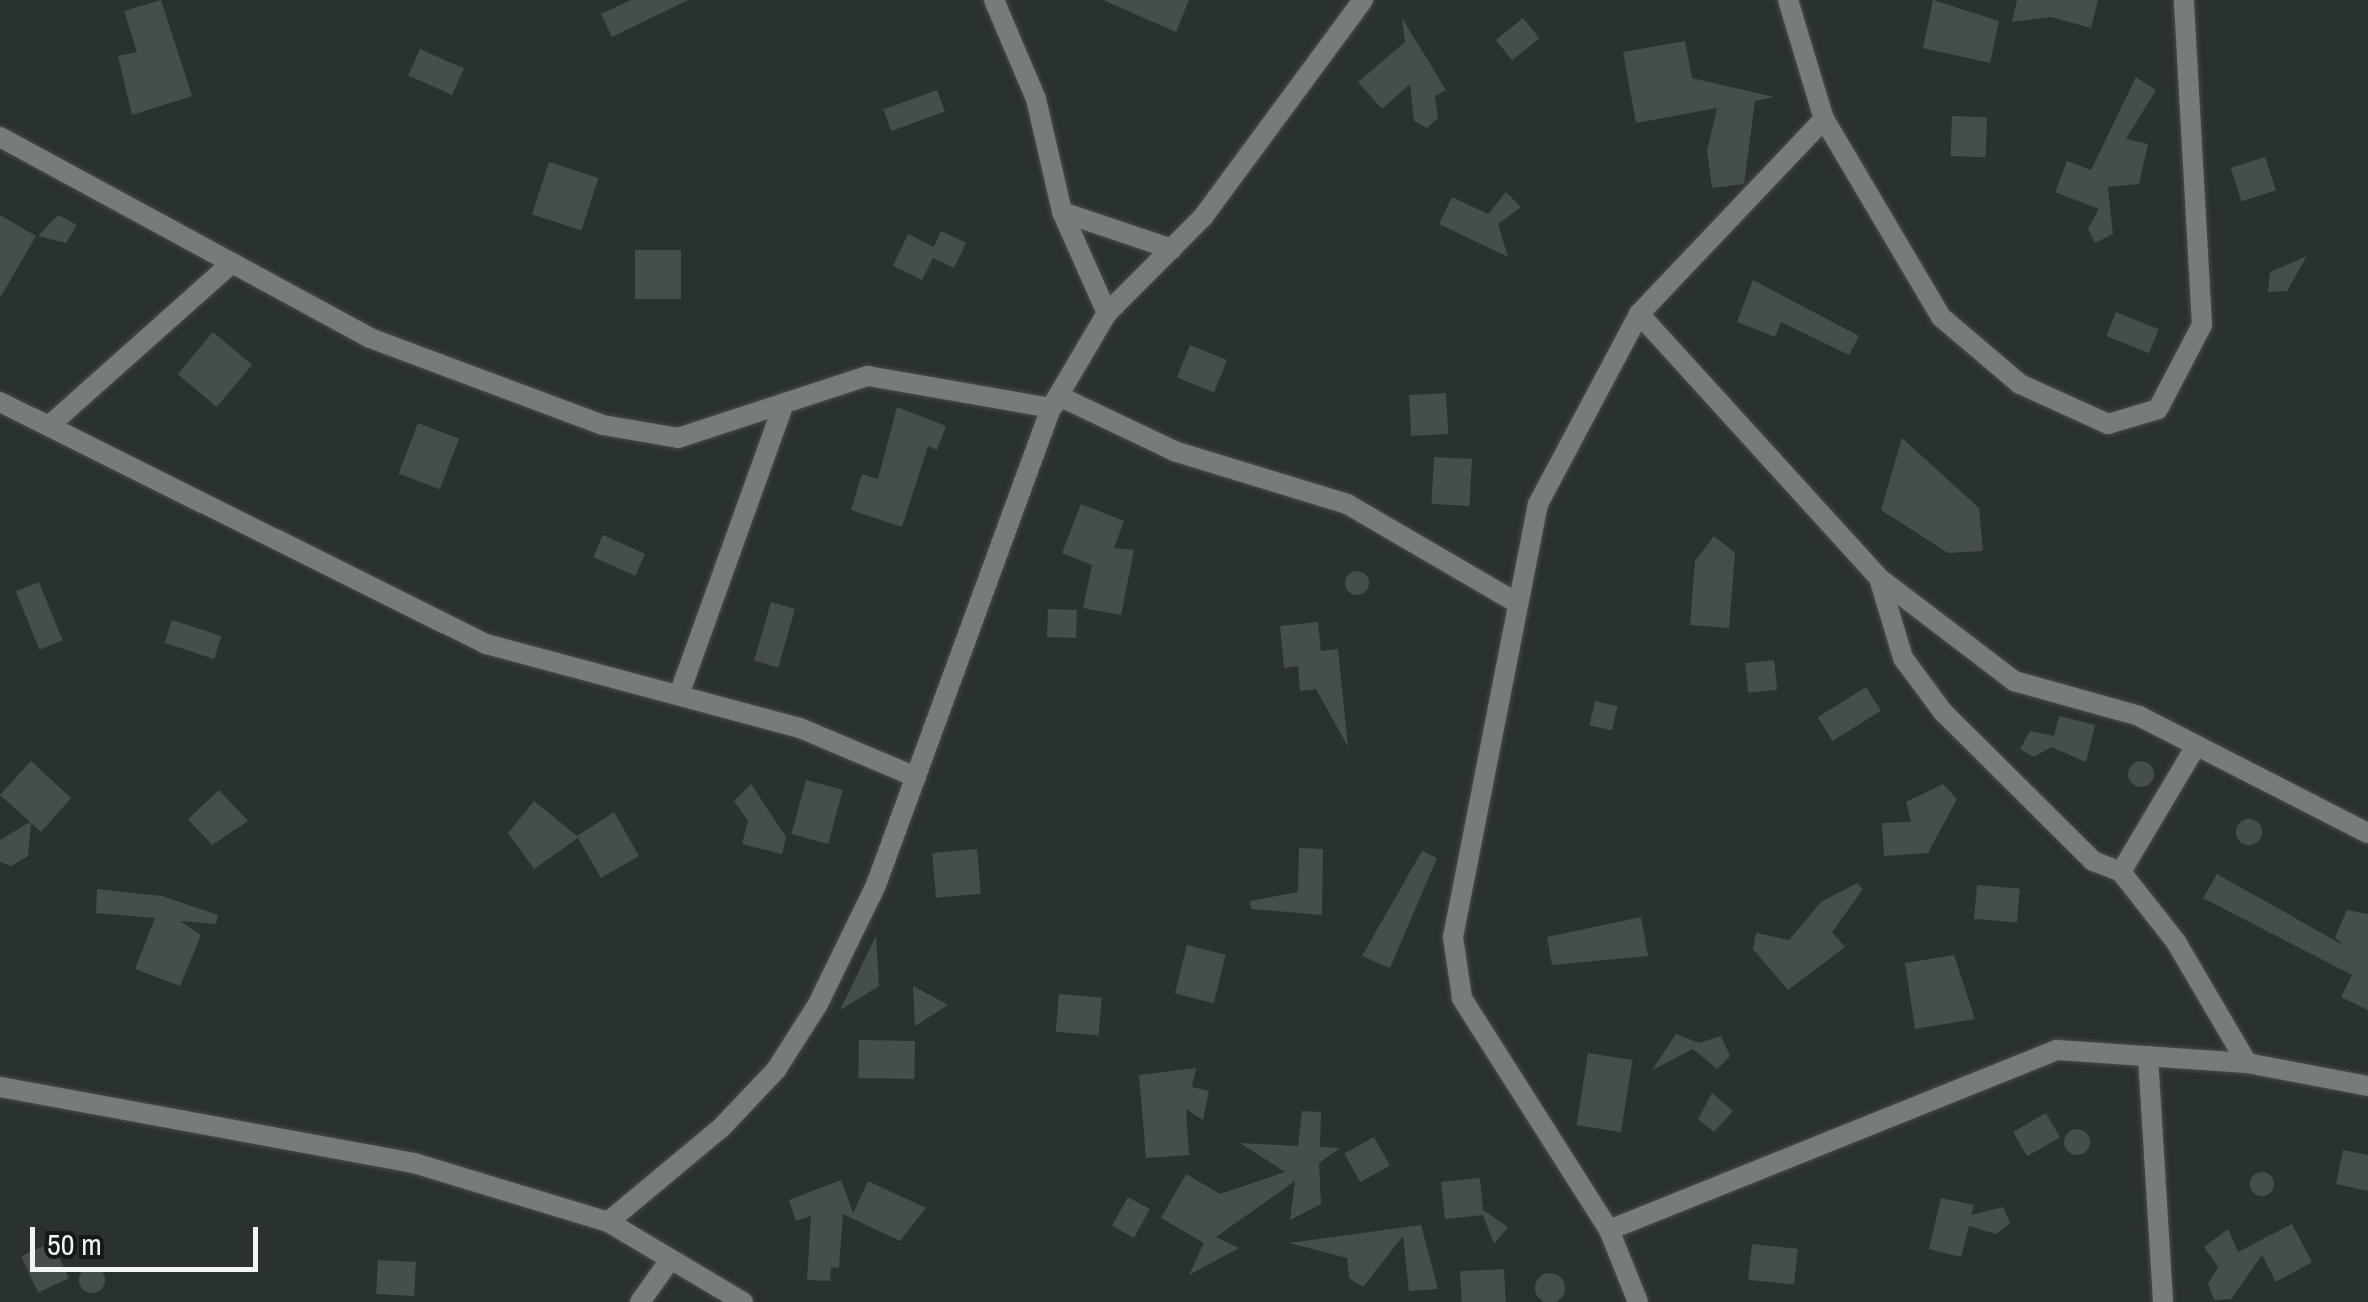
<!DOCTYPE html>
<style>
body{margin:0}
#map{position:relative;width:2368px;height:1302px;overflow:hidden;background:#2a322f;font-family:"Archivo Narrow",sans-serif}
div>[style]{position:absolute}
.building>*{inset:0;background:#464e4b;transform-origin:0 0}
.round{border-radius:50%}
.roads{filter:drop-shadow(0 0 2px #464d4a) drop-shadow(0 0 2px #464d4a)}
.minor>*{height:20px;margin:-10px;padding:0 10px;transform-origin:10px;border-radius:10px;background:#777b79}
.tertiary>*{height:20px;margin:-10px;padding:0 10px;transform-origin:10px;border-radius:10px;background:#777b79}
span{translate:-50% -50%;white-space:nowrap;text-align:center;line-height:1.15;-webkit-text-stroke:10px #151918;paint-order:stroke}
.scale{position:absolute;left:30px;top:1227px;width:228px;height:45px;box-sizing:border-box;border:5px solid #f0f6f3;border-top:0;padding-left:12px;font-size:30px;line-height:35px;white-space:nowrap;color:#f0f6f3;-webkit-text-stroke:8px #151918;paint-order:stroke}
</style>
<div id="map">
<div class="building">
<div style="clip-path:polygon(161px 0,192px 96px,132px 115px,118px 56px,137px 52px,124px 11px)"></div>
<div style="clip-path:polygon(631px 0,688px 0,612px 37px,601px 14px)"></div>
<div style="clip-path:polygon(1103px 0,1189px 0,1176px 32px)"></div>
<div style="clip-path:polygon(1933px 0,1999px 21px,1990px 63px,1923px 48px)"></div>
<div style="clip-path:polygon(2017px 0,2098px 0,2091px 28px,2051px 17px,2012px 22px)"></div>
<div style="clip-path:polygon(1402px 18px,1446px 90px,1435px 96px,1438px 118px,1427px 128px,1414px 121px,1410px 84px,1382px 109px,1358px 82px,1405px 42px)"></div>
<div style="left:1523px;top:18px;width:26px;height:35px;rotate:51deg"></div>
<div style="clip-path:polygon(1685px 41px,1692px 78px,1774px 97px,1755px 101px,1744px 184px,1712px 188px,1707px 151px,1717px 108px,1636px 123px,1623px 52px)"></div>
<div style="left:420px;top:49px;width:48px;height:29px;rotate:24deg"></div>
<div style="clip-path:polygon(2136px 77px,2156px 90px,2126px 139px,2148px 144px,2139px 184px,2108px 187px,2113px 234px,2095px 243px,2088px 229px,2099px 209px,2055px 192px,2067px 161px,2091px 170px)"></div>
<div style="left:937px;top:90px;width:23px;height:57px;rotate:70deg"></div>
<div style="left:1952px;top:116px;width:35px;height:40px;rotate:2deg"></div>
<div style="left:2265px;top:157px;width:35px;height:36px;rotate:72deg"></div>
<div style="left:549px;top:162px;width:52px;height:55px;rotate:18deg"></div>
<div style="clip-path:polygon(1506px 192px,1521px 207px,1498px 224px,1508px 257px,1439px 224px,1452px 197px,1488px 214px)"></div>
<div style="clip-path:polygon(0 215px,36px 236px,0 298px)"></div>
<div style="clip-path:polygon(58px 215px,77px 225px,66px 243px,38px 236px)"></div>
<div style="clip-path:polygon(941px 231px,966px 243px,954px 268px,933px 258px,922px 280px,893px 266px,908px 234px,934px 247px)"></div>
<div style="left:635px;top:250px;width:46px;height:49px"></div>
<div style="clip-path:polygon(2307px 256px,2287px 291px,2268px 292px,2270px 272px)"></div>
<div style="clip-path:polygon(1753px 280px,1859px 336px,1849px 355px,1781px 322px,1775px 337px,1737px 322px)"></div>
<div style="left:2116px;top:312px;width:46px;height:26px;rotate:22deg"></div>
<div style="left:213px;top:332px;width:51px;height:55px;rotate:40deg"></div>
<div style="left:1190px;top:345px;width:40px;height:35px;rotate:22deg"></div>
<div style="left:1446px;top:393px;width:41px;height:37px;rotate:87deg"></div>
<div style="clip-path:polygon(897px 407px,946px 426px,937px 450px,928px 446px,902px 527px,851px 510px,862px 474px,878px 479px)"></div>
<div style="left:418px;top:423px;width:44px;height:54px;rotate:21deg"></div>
<div style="clip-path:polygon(1902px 438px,1979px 508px,1983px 551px,1948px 553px,1881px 510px)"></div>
<div style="left:1434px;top:457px;width:38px;height:47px;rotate:3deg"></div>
<div style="clip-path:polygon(1081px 504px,1124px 521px,1114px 548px,1134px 550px,1121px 615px,1083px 608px,1092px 565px,1062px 553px)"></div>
<div style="left:603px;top:535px;width:46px;height:24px;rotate:24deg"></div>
<div style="clip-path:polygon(1714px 536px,1735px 553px,1729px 628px,1690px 625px,1695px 561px)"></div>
<div class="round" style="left:1345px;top:571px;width:24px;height:24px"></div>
<div style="left:39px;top:582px;width:63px;height:25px;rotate:68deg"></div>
<div style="left:771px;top:602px;width:25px;height:61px;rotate:16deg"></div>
<div style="left:1048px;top:609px;width:29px;height:28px;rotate:2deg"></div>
<div style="left:172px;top:620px;width:52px;height:24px;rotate:18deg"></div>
<div style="clip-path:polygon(1318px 622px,1321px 651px,1338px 649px,1348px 747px,1316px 689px,1300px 691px,1298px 666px,1284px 668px,1280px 626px)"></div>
<div style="left:1774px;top:660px;width:30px;height:29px;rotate:84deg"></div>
<div style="left:1866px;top:687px;width:28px;height:57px;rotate:58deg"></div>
<div style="left:1595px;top:701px;width:23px;height:25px;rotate:13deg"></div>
<div style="clip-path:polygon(2059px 716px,2095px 725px,2086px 762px,2051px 747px,2034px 757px,2020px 749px,2030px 731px,2054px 736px)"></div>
<div class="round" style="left:2128px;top:761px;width:26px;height:26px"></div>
<div style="clip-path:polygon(31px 761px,71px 798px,41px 832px,31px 823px,28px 856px,11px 866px,0 862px,0 840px,30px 822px,0 795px)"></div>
<div style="left:806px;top:780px;width:38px;height:56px;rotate:15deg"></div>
<div style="clip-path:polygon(751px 784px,786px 837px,782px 854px,742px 844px,748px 821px,734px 801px)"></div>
<div style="clip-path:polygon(1943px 784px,1957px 799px,1928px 853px,1884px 856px,1882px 823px,1911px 822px,1906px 802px)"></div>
<div style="clip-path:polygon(219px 790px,248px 821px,212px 845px,188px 819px)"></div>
<div style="clip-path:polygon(534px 801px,577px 836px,614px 812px,639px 856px,601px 878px,578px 838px,534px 869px,508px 833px)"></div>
<div class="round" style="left:2236px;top:819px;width:26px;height:26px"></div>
<div style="clip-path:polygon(1299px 848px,1323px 849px,1322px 915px,1251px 909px,1250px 901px,1298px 892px)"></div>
<div style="left:977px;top:849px;width:45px;height:45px;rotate:85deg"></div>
<div style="clip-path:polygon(1422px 851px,1437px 858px,1390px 968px,1362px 956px)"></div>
<div style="clip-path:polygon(2217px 874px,2343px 945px,2335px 937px,2347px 910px,2368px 914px,2368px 1010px,2341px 997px,2352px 975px,2203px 898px)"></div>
<div style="clip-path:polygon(1857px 883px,1863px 889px,1832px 932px,1845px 947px,1788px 990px,1753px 949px,1756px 933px,1789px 940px,1821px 902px)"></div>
<div style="left:1977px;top:885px;width:43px;height:34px;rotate:5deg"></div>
<div style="clip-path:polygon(97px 889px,162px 896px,218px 915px,216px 924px,180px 921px,201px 935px,180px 986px,135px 969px,155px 918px,96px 913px)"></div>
<div style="clip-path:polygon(1641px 917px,1648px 956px,1552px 965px,1547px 937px)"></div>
<div style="clip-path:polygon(876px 936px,879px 986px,840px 1010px)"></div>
<div style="left:1187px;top:945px;width:40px;height:50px;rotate:14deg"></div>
<div style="clip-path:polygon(1954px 955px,1975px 1019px,1915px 1029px,1905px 963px)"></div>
<div style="clip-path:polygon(913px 986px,948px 1005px,915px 1026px)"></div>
<div style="left:1059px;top:994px;width:43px;height:38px;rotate:5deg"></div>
<div style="clip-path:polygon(1676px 1034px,1699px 1043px,1721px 1036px,1730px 1056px,1717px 1069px,1693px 1049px,1652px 1070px)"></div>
<div style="left:859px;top:1040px;width:56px;height:38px;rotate:1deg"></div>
<div style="left:1588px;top:1053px;width:45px;height:73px;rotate:9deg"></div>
<div style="clip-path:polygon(1196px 1068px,1192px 1087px,1209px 1091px,1203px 1120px,1186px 1109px,1189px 1155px,1146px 1158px,1139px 1075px)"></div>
<div style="clip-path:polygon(1712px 1093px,1733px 1111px,1714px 1132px,1698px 1119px)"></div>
<div style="clip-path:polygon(1302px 1111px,1321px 1112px,1320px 1147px,1340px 1148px,1319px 1163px,1321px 1204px,1290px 1220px,1295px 1181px,1216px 1237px,1239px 1248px,1189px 1275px,1204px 1243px,1161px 1218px,1186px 1174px,1220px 1194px,1285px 1172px,1240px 1143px,1298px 1146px)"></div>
<div style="left:2046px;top:1113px;width:28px;height:38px;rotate:60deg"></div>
<div class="round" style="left:2064px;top:1129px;width:26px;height:26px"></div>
<div style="left:1374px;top:1137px;width:33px;height:34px;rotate:61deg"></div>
<div style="clip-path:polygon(2343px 1150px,2368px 1155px,2368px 1191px,2336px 1184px)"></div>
<div class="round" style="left:2250px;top:1172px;width:24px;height:24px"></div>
<div style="clip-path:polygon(1480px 1178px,1483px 1210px,1508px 1227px,1494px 1244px,1483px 1215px,1445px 1219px,1441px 1182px)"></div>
<div style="clip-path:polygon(841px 1180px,853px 1213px,868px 1181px,926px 1208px,900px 1241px,843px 1214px,839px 1268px,831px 1267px,830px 1281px,807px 1280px,811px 1216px,796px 1221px,789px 1200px)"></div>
<div style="left:1128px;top:1197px;width:25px;height:33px;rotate:29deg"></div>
<div style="clip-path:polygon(1941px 1198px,1974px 1205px,1971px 1215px,2003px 1207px,2010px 1223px,1996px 1234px,1969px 1226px,1961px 1257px,1929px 1249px)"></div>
<div style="clip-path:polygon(2292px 1224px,2312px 1262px,2276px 1282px,2262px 1255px,2231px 1299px,2214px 1300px,2208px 1284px,2218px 1267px,2204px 1247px,2228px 1229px,2238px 1252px)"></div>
<div style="clip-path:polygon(1421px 1225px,1438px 1289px,1409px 1291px,1403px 1236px,1363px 1287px,1349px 1278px,1347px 1258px,1289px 1243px)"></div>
<div style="left:52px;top:1242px;width:40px;height:34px;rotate:65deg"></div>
<div style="left:1752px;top:1244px;width:46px;height:36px;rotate:6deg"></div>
<div style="left:378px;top:1260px;width:38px;height:34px;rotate:3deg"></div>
<div class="round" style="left:79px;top:1267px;width:26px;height:26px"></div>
<div style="left:1504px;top:1269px;width:33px;height:44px;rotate:87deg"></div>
<div class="round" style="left:1535px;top:1273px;width:30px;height:30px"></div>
</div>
<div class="roads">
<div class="minor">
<div style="left:994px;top:0;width:108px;rotate:67deg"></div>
<div style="left:1036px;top:99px;width:116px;rotate:77deg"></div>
<div style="left:1062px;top:212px;width:111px;rotate:66deg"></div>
<div style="left:1788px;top:0;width:124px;rotate:73.2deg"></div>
<div style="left:1824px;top:119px;width:230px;rotate:59.4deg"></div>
<div style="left:1941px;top:317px;width:104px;rotate:40.3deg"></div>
<div style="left:2020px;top:384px;width:97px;rotate:24.4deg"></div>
<div style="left:2108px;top:424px;width:52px;rotate:-16.7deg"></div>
<div style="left:2158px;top:409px;width:95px;rotate:-62.4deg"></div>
<div style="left:2202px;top:325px;width:325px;rotate:-93.2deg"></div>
<div style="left:0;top:137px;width:421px;rotate:28.5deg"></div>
<div style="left:370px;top:338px;width:249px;rotate:20.5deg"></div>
<div style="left:603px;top:425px;width:76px;rotate:9.8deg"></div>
<div style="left:678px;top:438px;width:200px;rotate:-18.1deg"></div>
<div style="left:868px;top:376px;width:186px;rotate:9.9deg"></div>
<div style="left:1051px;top:408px;width:15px;rotate:-48deg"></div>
<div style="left:1061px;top:397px;width:125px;rotate:25.5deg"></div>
<div style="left:1174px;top:451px;width:181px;rotate:17deg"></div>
<div style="left:1347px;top:504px;width:197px;rotate:30.2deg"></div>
<div style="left:1062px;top:212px;width:116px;rotate:18.6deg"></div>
<div style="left:1639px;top:314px;width:357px;rotate:47.7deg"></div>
<div style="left:1879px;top:578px;width:84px;rotate:73.3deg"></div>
<div style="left:1903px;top:658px;width:67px;rotate:53.5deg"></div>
<div style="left:1943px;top:712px;width:211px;rotate:44.8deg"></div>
<div style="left:2093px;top:861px;width:30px;rotate:21deg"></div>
<div style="left:2121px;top:872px;width:89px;rotate:51.8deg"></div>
<div style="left:2176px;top:942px;width:140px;rotate:59.6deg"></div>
<div style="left:0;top:402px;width:543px;rotate:26.47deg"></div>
<div style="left:486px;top:644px;width:325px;rotate:15deg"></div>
<div style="left:800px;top:728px;width:126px;rotate:22.9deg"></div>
<div style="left:50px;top:425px;width:244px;rotate:-41.7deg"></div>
<div style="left:1879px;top:578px;width:170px;rotate:37.3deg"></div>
<div style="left:2014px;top:681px;width:130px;rotate:15.6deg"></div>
<div style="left:2139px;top:716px;width:257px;rotate:27.1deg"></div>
<div style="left:680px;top:692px;width:307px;rotate:-70.2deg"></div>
<div style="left:2121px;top:872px;width:143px;rotate:-59.3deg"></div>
<div style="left:2148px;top:1056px;width:246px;rotate:86.5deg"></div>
<div style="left:0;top:1087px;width:421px;rotate:10.4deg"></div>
<div style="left:414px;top:1163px;width:203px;rotate:16.9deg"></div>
<div style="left:1609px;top:1230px;width:483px;rotate:-21.9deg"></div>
<div style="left:2057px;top:1050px;width:190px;rotate:3.9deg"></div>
<div style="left:2247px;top:1063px;width:123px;rotate:10.8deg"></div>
<div style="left:640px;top:1302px;width:52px;rotate:-54.5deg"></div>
<div style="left:1638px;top:1302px;width:78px;rotate:-111.9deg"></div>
<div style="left:1609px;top:1230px;width:275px;rotate:-122.4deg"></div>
<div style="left:1462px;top:998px;width:62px;rotate:-98.4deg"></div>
<div style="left:1453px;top:937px;width:441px;rotate:-78.9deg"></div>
<div style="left:1538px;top:504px;width:215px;rotate:-62deg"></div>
<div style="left:1639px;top:314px;width:269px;rotate:-46.5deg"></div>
</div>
<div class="tertiary">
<div style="left:743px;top:1302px;width:157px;rotate:-149.3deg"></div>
<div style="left:608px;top:1222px;width:147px;rotate:-39.8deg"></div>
<div style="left:721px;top:1128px;width:80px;rotate:-46.5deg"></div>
<div style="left:776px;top:1070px;width:78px;rotate:-57.5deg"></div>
<div style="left:818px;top:1004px;width:132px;rotate:-64deg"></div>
<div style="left:876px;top:885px;width:508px;rotate:-69.85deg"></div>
<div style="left:1051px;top:408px;width:110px;rotate:-59.5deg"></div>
<div style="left:1107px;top:313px;width:136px;rotate:-45deg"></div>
<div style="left:1203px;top:217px;width:270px;rotate:-53.6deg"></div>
</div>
</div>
<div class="scale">50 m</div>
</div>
